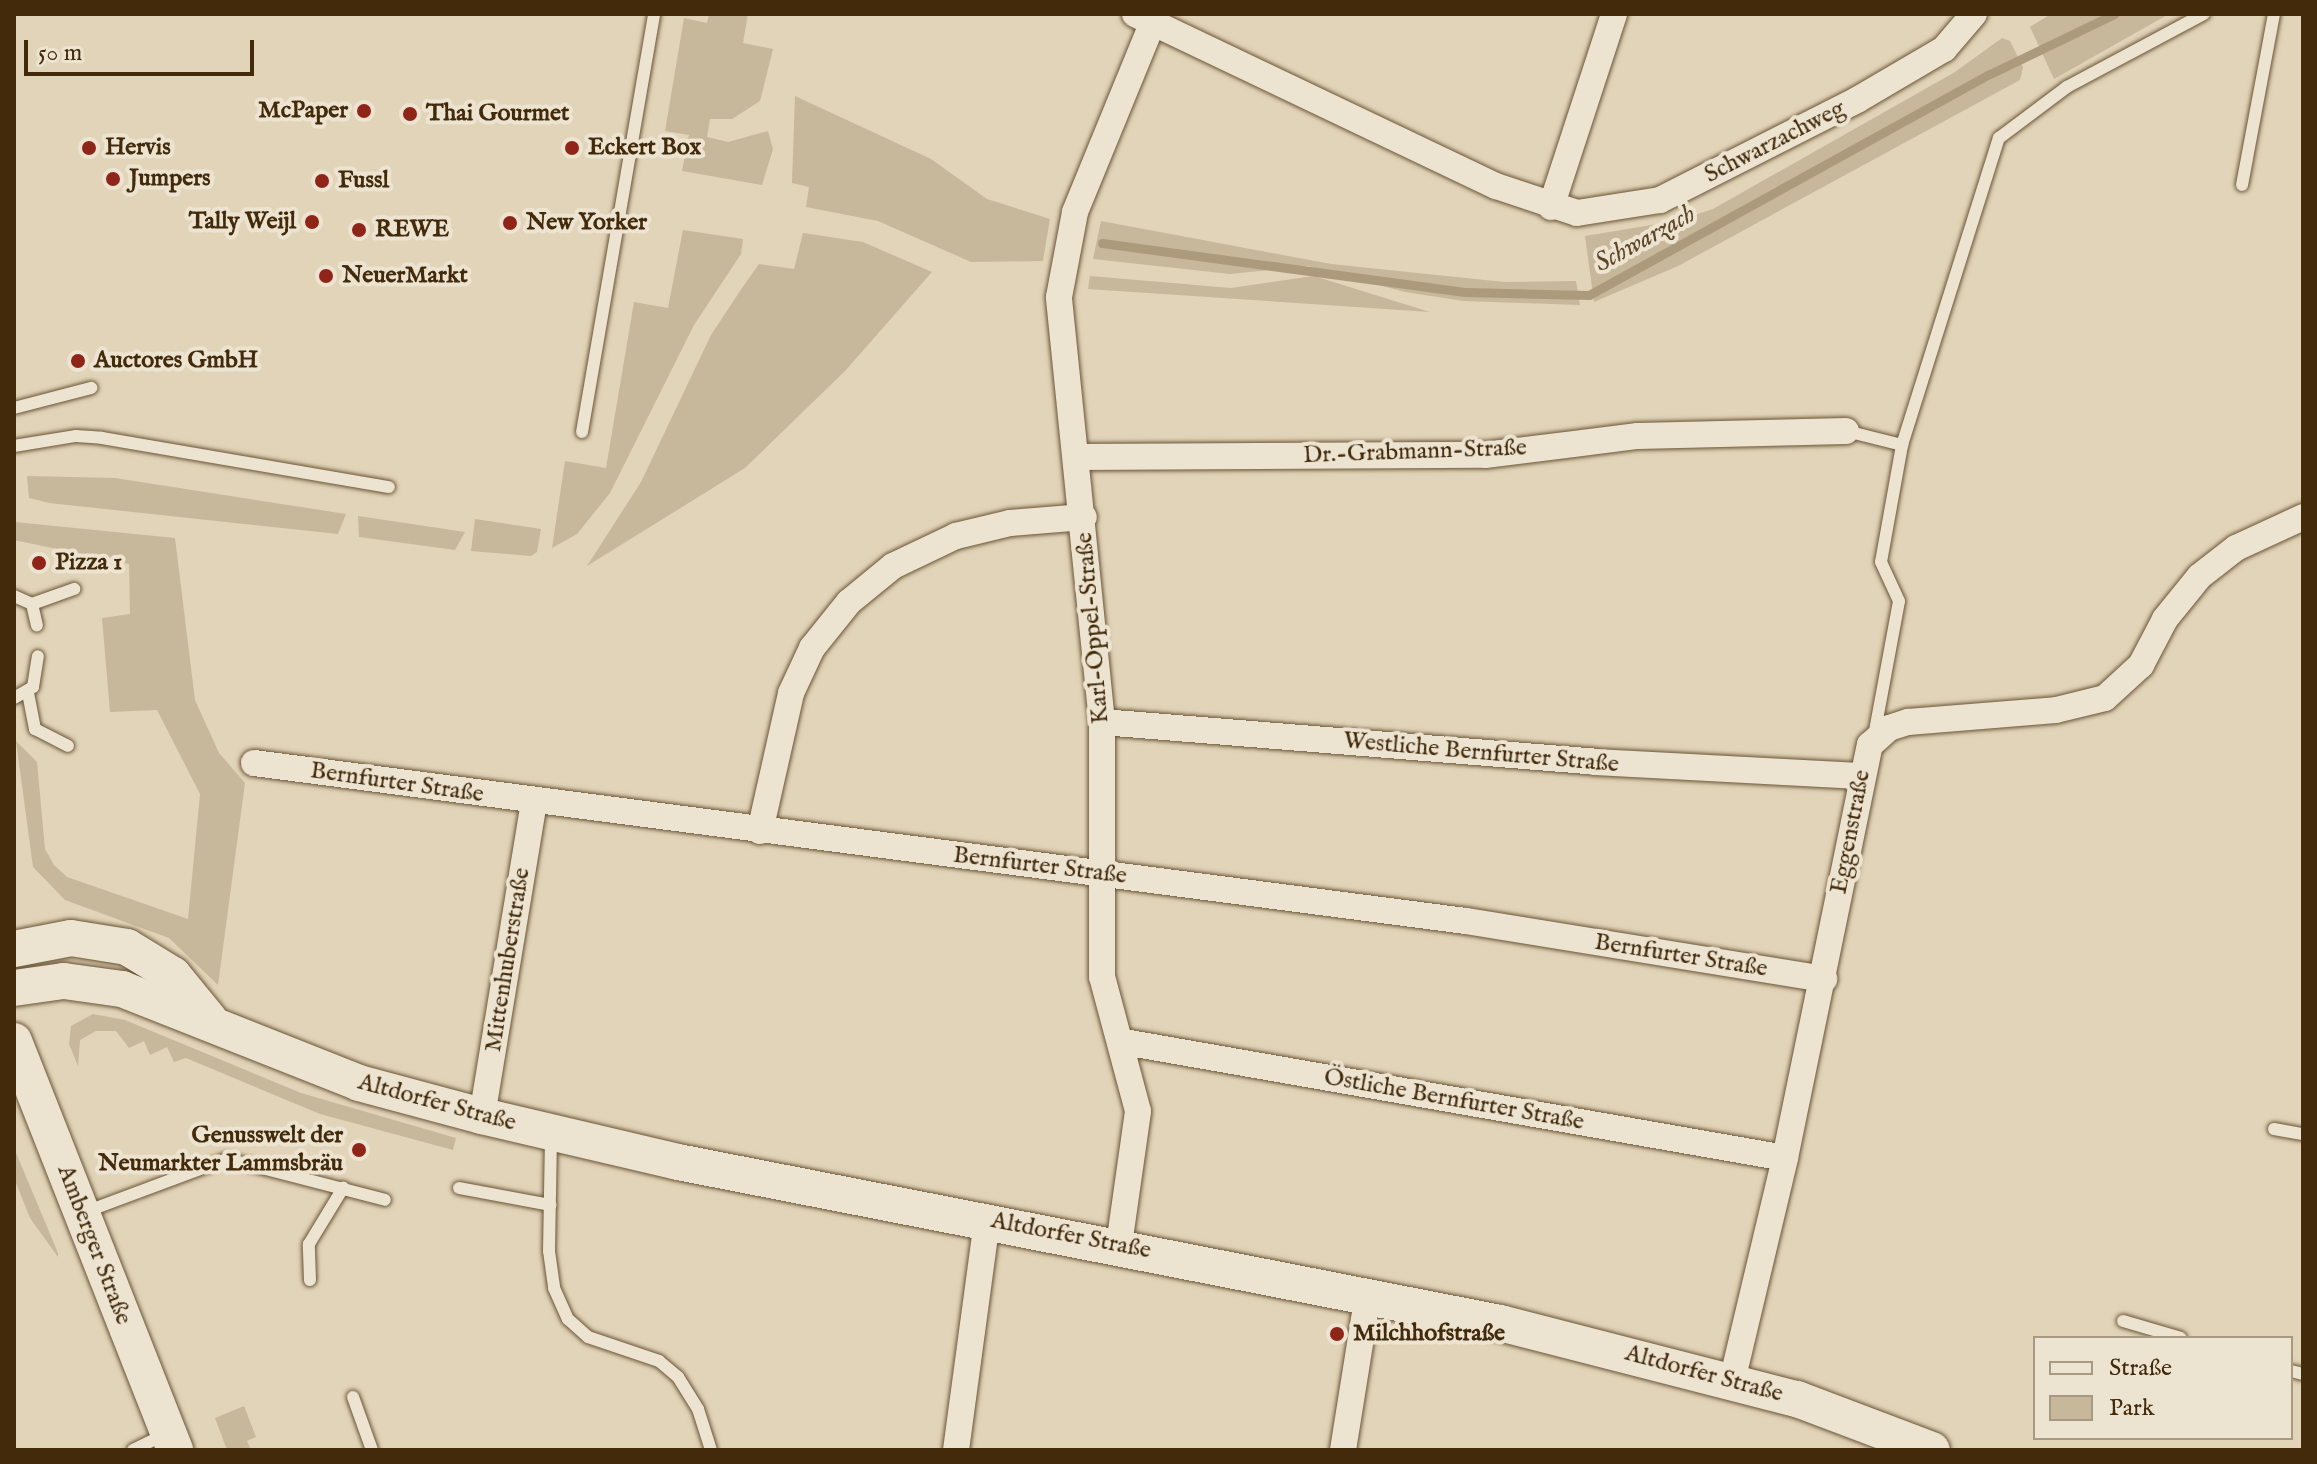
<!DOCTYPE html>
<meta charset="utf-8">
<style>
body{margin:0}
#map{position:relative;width:2317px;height:1464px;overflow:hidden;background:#e2d4b8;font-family:"IM FELL English",serif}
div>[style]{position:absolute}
.green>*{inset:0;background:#c7b79b}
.stream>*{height:9px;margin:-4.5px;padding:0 4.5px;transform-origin:4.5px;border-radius:4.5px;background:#ac9a7d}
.roads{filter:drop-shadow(0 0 2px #6a5436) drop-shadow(0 0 2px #6a5436)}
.lane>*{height:12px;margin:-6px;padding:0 6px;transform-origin:6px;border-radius:6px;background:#ece3d1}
.street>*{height:26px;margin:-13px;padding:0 13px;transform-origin:13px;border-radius:13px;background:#ece3d1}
.secondary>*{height:36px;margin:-18px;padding:0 18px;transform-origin:18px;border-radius:18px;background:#ece3d1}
.dots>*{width:22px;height:22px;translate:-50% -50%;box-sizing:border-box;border:4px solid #ece3d1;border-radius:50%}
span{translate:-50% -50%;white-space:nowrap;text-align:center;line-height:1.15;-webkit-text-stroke:8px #ece3d1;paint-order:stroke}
.poi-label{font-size:24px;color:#422a0b;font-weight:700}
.right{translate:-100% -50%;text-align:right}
.left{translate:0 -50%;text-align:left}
.street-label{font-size:24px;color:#422a0b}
.water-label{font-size:26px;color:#5c4628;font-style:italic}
.frame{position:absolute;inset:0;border:16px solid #422a0b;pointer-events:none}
.legend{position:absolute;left:2033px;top:1336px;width:260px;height:104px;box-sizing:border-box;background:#ece3d1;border:2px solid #a89982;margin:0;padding:10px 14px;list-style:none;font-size:24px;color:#422a0b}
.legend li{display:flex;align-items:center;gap:16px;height:40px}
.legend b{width:40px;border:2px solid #a89982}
.scale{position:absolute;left:24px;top:40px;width:230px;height:36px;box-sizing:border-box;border:4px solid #422a0b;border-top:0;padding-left:10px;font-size:24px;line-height:28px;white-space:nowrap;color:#422a0b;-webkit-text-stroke:6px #ece3d1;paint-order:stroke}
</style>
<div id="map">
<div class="green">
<div style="clip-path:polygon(709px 14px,748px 14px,743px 43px,773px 49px,760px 101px,732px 119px,710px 119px,707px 137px,728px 142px,768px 131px,773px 149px,762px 185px,682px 171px,689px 135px,665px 131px,684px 18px,707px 23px)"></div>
<div style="clip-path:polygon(2051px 14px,2169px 14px,2054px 79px,2030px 27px)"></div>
<div style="clip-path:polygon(2002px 38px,2010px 41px,2023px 67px,2020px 80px,1678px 266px,1594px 302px,1585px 236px,1676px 221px,1713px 209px,1955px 72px)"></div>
<div style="clip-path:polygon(795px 96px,931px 159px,987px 199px,1050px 219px,1043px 261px,971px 262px,878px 221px,806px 207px,809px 187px,792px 183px)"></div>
<div style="clip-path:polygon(1101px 221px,1331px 264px,1504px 282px,1576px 281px,1580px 305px,1464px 301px,1405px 292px,1308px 266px,1230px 274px,1093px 259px)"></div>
<div style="clip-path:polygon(683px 230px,743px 239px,741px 254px,694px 325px,610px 493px,577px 534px,552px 548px,565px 461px,606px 468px,634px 302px,668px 308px)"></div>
<div style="clip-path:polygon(803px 233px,863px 242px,932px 272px,845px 371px,745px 468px,587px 566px,641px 482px,711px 335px,742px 288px,759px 264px,794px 269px)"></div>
<div style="clip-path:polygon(1090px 276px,1231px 288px,1314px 276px,1430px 312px,1088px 289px)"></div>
<div style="clip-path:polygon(27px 476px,115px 478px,346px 514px,338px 534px,49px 503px,29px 498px)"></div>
<div style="clip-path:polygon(358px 516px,465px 532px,455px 550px,359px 537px)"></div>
<div style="clip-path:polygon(475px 519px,541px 529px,537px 552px,531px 556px,471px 551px)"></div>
<div style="clip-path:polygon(15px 522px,175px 538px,195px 700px,219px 753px,245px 783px,218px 985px,169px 938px,65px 900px,33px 867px,16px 741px,37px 762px,45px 849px,54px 865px,67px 877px,188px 919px,200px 794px,157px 710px,110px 712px,102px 618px,130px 614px,129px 564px,14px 540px)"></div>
<div style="clip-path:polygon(93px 1014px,125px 1020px,301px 1093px,456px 1138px,453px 1150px,320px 1114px,186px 1058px,174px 1062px,167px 1047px,150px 1055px,144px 1041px,129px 1048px,116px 1031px,96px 1031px,80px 1040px,78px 1066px,69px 1044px,71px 1026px)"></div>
<div style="clip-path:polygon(14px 1148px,58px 1253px,58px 1257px,30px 1218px,14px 1178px)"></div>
<div style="clip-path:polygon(244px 1406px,256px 1437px,247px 1441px,251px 1450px,227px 1450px,215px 1418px)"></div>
</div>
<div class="stream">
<div style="left:1102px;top:243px;width:366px;rotate:7.7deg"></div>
<div style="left:1465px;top:292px;width:124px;rotate:1.4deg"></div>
<div style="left:1589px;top:295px;width:458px;rotate:-28.9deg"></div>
<div style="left:1990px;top:74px;width:138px;rotate:-25.8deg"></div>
</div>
<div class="roads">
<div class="lane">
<div style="left:2242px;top:185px;width:174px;rotate:-79.4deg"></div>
<div style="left:14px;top:408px;width:80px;rotate:-14.6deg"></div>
<div style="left:1846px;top:431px;width:58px;rotate:14deg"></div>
<div style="left:582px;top:432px;width:424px;rotate:-80.2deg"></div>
<div style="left:14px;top:446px;width:63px;rotate:-9.2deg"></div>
<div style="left:76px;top:436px;width:26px;rotate:4deg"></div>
<div style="left:102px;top:438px;width:291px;rotate:9.7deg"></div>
<div style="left:14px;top:596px;width:20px;rotate:24deg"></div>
<div style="left:32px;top:604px;width:22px;rotate:77deg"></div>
<div style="left:32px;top:604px;width:45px;rotate:-19.7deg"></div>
<div style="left:28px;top:693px;width:37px;rotate:79deg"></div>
<div style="left:35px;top:729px;width:37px;rotate:27deg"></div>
<div style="left:14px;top:698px;width:22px;rotate:-30deg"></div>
<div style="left:33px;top:687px;width:31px;rotate:-81deg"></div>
<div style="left:1874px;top:736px;width:137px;rotate:-79.5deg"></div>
<div style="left:1899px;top:601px;width:43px;rotate:-114.8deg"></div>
<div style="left:1881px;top:562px;width:119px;rotate:-79.8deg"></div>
<div style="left:1902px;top:445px;width:322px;rotate:-72.5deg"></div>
<div style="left:1999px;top:138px;width:85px;rotate:-36.9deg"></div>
<div style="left:2067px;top:87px;width:155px;rotate:-28.1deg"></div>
<div style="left:2274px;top:1129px;width:29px;rotate:10deg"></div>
<div style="left:551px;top:1137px;width:114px;rotate:91deg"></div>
<div style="left:549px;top:1251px;width:37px;rotate:82deg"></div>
<div style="left:554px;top:1288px;width:34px;rotate:66deg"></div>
<div style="left:568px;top:1319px;width:27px;rotate:42deg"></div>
<div style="left:588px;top:1337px;width:75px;rotate:18.7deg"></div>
<div style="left:659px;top:1361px;width:25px;rotate:40deg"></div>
<div style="left:678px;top:1377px;width:38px;rotate:58deg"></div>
<div style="left:698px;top:1409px;width:43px;rotate:72.4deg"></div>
<div style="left:459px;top:1188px;width:93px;rotate:10.6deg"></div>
<div style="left:85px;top:1212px;width:152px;rotate:-20.5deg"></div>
<div style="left:227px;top:1159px;width:163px;rotate:14.5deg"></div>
<div style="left:310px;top:1280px;width:36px;rotate:-92deg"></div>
<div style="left:309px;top:1244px;width:66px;rotate:-58.7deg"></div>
<div style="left:2123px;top:1321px;width:60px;rotate:16.3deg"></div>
<div style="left:2291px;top:1371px;width:12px;rotate:14deg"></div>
<div style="left:353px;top:1397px;width:56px;rotate:70.3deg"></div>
<div style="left:133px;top:1450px;width:37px;rotate:-26deg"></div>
</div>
<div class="street">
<div style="left:1135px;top:14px;width:400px;rotate:25.5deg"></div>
<div style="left:1496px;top:186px;width:85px;rotate:18.4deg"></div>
<div style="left:1577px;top:213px;width:84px;rotate:-8.9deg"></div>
<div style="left:1660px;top:200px;width:221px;rotate:-26.9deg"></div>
<div style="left:1857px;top:100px;width:101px;rotate:-30.4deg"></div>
<div style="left:1944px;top:49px;width:46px;rotate:-49.4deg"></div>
<div style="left:1551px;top:207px;width:203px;rotate:-71.9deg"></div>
<div style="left:1079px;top:457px;width:406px;rotate:-0.3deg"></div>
<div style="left:1485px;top:455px;width:154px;rotate:-7.1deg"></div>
<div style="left:1638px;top:436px;width:208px;rotate:-1.4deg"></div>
<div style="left:1102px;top:722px;width:494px;rotate:4.6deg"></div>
<div style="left:1594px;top:762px;width:267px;rotate:3deg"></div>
<div style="left:254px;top:763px;width:1222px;rotate:7.43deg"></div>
<div style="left:1466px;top:921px;width:363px;rotate:9.2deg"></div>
<div style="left:760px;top:831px;width:141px;rotate:-77.3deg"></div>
<div style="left:791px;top:693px;width:50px;rotate:-65deg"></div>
<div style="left:812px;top:648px;width:59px;rotate:-51.2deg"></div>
<div style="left:849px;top:602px;width:57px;rotate:-39.3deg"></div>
<div style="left:893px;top:566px;width:70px;rotate:-25.5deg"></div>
<div style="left:956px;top:536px;width:56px;rotate:-13.5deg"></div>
<div style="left:1010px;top:523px;width:74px;rotate:-4.6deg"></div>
<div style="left:1124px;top:1042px;width:671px;rotate:9.95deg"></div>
<div style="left:482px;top:1116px;width:317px;rotate:-80.6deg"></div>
<div style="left:1119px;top:1245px;width:135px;rotate:-81.9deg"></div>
<div style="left:1138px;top:1111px;width:139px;rotate:-105deg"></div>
<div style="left:1102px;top:977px;width:255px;rotate:-90deg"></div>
<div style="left:1102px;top:722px;width:427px;rotate:-95.8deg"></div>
<div style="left:1059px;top:297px;width:86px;rotate:-79.3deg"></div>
<div style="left:1075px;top:212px;width:205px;rotate:-67.7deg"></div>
<div style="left:1732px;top:1381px;width:229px;rotate:-76.6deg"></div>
<div style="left:1785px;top:1158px;width:422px;rotate:-78.4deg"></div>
<div style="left:1870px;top:745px;width:25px;rotate:-42deg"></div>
<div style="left:1889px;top:728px;width:20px;rotate:-18deg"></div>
<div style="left:1908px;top:722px;width:148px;rotate:-4.6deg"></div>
<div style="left:2056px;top:710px;width:50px;rotate:-13.8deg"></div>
<div style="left:2105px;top:698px;width:49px;rotate:-42.5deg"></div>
<div style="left:2141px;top:665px;width:52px;rotate:-62.4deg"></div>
<div style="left:2165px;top:619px;width:55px;rotate:-50.9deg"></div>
<div style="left:2200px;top:576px;width:46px;rotate:-37.9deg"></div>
<div style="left:2236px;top:548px;width:74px;rotate:-24.8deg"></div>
<div style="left:956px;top:1450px;width:231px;rotate:-82.3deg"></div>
<div style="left:1343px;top:1450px;width:158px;rotate:-80.9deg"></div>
</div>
<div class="secondary">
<div style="left:14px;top:949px;width:58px;rotate:-10.9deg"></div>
<div style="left:71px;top:938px;width:57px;rotate:9.1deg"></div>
<div style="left:127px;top:947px;width:54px;rotate:31.3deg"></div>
<div style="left:173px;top:975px;width:58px;rotate:50.6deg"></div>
<div style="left:14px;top:988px;width:50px;rotate:-8deg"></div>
<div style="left:64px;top:981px;width:59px;rotate:7.9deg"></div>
<div style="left:122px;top:989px;width:255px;rotate:21.6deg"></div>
<div style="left:359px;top:1083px;width:127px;rotate:15deg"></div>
<div style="left:482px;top:1116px;width:201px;rotate:13.2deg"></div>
<div style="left:678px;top:1162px;width:838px;rotate:11.08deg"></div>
<div style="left:1500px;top:1323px;width:307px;rotate:14.4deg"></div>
<div style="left:1797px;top:1399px;width:144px;rotate:20.7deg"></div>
<div style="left:14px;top:1041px;width:440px;rotate:68.5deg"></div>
</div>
</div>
<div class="dots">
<div style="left:364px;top:111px;background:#8f2418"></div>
<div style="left:410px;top:114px;background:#8f2418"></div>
<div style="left:89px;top:148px;background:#8f2418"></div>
<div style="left:572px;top:148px;background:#8f2418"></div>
<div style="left:113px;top:179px;background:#8f2418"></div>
<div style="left:322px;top:181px;background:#8f2418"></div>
<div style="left:312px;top:222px;background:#8f2418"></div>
<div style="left:510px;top:223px;background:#8f2418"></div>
<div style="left:359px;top:230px;background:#8f2418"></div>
<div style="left:326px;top:276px;background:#8f2418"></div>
<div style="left:78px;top:361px;background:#8f2418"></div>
<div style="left:39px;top:563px;background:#8f2418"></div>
<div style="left:359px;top:1150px;background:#8f2418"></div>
<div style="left:1337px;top:1334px;background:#8f2418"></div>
</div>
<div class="poi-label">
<span class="right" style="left:348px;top:111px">McPaper</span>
<span class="left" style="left:426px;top:114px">Thai Gourmet</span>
<span class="left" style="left:105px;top:148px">Hervis</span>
<span class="left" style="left:588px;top:148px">Eckert Box</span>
<span class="left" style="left:129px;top:179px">Jumpers</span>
<span class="left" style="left:338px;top:181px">Fussl</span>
<span class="right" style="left:296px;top:222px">Tally Weijl</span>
<span class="left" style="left:526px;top:223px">New Yorker</span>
<span class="left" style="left:375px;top:230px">REWE</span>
<span class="left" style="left:342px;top:276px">NeuerMarkt</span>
<span class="left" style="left:94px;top:361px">Auctores GmbH</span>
<span class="left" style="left:55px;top:563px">Pizza 1</span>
<span class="right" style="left:343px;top:1150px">Genusswelt der<br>Neumarkter Lammsbräu</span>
<span class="left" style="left:1353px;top:1334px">Milchhofstraße</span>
</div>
<div class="street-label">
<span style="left:1775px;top:142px;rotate:-27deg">Schwarzachweg</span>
<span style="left:1415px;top:452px;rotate:-2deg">Dr.-Grabmann-Straße</span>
<span style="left:1093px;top:628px;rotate:-95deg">Karl-Oppel-Straße</span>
<span style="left:1481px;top:753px;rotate:5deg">Westliche Bernfurter Straße</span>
<span style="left:397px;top:783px;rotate:8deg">Bernfurter Straße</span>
<span style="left:1851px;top:832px;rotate:-79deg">Eggenstraße</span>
<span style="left:1040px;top:866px;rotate:7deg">Bernfurter Straße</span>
<span style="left:1681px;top:956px;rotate:9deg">Bernfurter Straße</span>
<span style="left:508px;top:960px;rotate:-81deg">Mittenhuberstraße</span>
<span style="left:1454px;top:1100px;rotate:10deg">Östliche Bernfurter Straße</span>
<span style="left:437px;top:1103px;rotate:15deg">Altdorfer Straße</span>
<span style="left:1071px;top:1236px;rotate:11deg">Altdorfer Straße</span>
<span style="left:94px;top:1245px;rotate:69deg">Amberger Straße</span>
<span style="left:1704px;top:1374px;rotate:15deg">Altdorfer Straße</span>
</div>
<div class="water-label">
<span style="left:1645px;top:239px;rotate:-29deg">Schwarzach</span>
</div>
<div class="frame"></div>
<ul class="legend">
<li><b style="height:10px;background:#ece3d1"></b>Straße</li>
<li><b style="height:22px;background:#c7b79b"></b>Park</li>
</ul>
<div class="scale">50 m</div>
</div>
